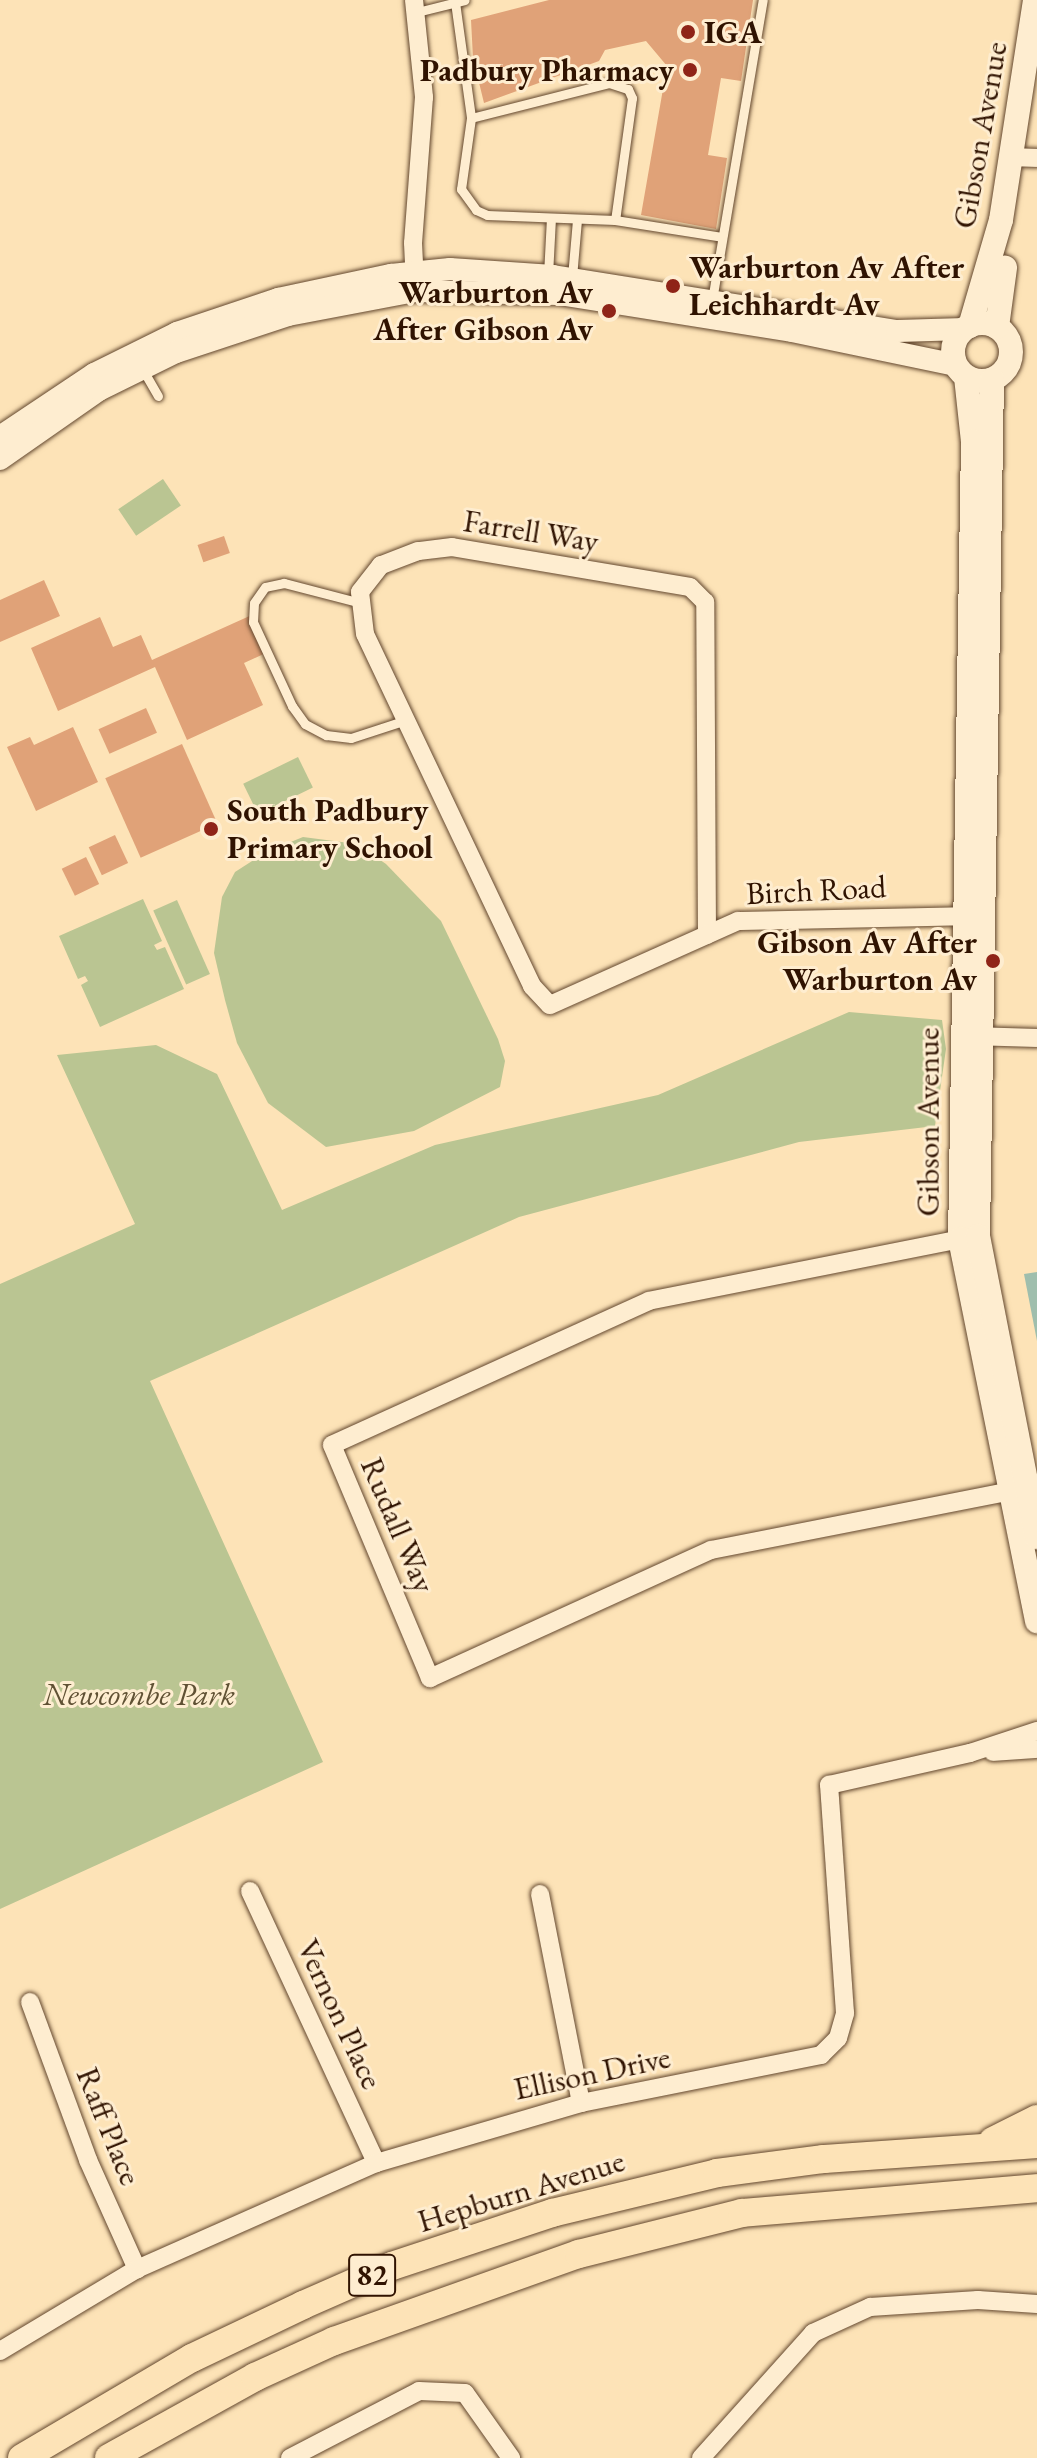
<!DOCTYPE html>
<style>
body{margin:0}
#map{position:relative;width:1037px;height:2458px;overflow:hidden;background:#fde3b7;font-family:"EB Garamond",serif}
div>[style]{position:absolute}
.green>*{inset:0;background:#bac592;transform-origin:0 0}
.water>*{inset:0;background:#9fbead}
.building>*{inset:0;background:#e0a278;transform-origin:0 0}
.roads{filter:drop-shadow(0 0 2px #63472e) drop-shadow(0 0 2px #63472e)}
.service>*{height:9px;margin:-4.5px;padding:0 4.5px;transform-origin:4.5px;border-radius:4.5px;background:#feedd0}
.minor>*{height:18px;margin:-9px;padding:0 9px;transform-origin:9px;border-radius:9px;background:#feedd0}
.tertiary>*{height:22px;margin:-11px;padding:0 11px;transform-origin:11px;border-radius:11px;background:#feedd0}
.secondary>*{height:24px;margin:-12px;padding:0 12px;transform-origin:12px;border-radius:12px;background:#feedd0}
.secondary>.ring{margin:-12px;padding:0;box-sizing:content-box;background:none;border:24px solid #feedd0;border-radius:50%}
.primary>*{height:28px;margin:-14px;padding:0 14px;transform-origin:14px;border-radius:14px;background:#fde3b7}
.dots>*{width:22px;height:22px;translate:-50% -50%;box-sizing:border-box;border:4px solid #feedd0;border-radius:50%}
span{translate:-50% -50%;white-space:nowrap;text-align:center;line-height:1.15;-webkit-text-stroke:6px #feedd0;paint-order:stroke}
.shield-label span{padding:2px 6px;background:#feedd0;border:2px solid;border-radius:6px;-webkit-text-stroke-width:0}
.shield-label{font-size:30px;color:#301301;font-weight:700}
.poi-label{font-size:32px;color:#301301;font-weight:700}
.left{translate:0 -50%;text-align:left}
.right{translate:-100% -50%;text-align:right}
.street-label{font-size:32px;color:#301301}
.park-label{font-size:32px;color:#605134;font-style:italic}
</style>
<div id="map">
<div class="green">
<div style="left:163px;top:479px;width:32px;height:54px;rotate:56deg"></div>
<div style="left:298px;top:757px;width:34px;height:61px;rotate:64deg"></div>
<div style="clip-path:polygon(303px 837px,357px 844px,386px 864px,441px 921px,498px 1039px,505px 1061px,500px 1087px,414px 1131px,326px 1147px,268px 1103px,237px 1043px,225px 1000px,214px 953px,222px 897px,235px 872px,266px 852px)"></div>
<div style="clip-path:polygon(143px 899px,162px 941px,154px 945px,157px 950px,165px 947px,184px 989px,100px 1027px,81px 985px,88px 981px,85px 976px,78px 979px,59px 936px)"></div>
<div style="left:177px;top:900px;width:81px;height:26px;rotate:66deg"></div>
<div style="clip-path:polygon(849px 1012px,942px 1020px,946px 1049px,935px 1126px,799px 1142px,519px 1217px,150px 1381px,323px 1762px,0 1909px,0 1284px,135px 1224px,57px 1055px,156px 1045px,217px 1074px,282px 1210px,435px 1145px,658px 1095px)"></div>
</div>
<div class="water">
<div style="clip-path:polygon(1037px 1272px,1037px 1341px,1024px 1274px)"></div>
</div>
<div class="building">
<div style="clip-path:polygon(549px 0,753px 0,741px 81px,721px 78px,708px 155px,727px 158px,716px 229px,641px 215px,667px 66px,646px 41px,605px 50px,599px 61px,484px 103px,473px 58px,471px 20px)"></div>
<div style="left:224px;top:536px;width:18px;height:28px;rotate:71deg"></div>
<div style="clip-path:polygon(44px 580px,60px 616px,0 642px,0 600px)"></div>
<div style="clip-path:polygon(254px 614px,270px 651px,244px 663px,263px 705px,187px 740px,155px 667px,58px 711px,31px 648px,100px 617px,113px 647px,141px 635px,152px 660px)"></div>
<div style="left:146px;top:708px;width:27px;height:52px;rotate:66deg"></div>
<div style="clip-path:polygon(73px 727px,98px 782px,36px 811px,7px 747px,30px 737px,34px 745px)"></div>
<div style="left:182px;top:744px;width:87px;height:84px;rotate:66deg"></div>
<div style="left:115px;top:835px;width:31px;height:29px;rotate:65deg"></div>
<div style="left:86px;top:857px;width:30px;height:27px;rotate:64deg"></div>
</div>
<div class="roads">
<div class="service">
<div style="left:455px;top:2px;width:117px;rotate:82.1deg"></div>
<div style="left:471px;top:118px;width:72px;rotate:98deg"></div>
<div style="left:461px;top:189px;width:26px;rotate:54deg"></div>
<div style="left:476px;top:210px;width:12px;rotate:24deg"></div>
<div style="left:487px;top:215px;width:128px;rotate:2.2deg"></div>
<div style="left:615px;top:220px;width:108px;rotate:9deg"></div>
<div style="left:417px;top:12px;width:49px;rotate:-14deg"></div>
<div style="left:471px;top:118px;width:142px;rotate:-14.2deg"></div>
<div style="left:609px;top:83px;width:20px;rotate:18deg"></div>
<div style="left:628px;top:89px;width:10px;rotate:66deg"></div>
<div style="left:632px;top:98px;width:123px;rotate:97.9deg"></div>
<div style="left:548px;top:275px;width:57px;rotate:-87deg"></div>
<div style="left:572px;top:277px;width:57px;rotate:-85deg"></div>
<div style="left:712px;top:300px;width:304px;rotate:-80.4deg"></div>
<div style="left:143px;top:370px;width:30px;rotate:60deg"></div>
<div style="left:361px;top:603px;width:80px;rotate:-165.4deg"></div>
<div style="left:284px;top:583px;width:19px;rotate:168deg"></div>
<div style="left:265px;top:587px;width:19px;rotate:125deg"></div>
<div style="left:254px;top:603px;width:19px;rotate:93deg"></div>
<div style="left:253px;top:622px;width:93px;rotate:65.1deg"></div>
<div style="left:292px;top:706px;width:22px;rotate:54deg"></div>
<div style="left:305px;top:724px;width:24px;rotate:28deg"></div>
<div style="left:326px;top:735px;width:25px;rotate:7deg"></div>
<div style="left:351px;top:738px;width:58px;rotate:-18.1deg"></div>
</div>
<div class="minor">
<div style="left:414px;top:0;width:98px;rotate:84.1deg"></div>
<div style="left:424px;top:97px;width:146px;rotate:94.3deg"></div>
<div style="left:413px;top:243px;width:41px;rotate:87.2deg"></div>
<div style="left:1011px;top:157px;width:26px;rotate:2deg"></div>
<div style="left:707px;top:935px;width:333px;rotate:-90.3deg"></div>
<div style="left:705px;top:602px;width:21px;rotate:-135deg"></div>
<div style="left:690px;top:587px;width:241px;rotate:-170.5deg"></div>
<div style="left:452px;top:547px;width:34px;rotate:173deg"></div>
<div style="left:418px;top:551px;width:40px;rotate:159deg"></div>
<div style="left:381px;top:565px;width:34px;rotate:128deg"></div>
<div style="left:360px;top:592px;width:42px;rotate:83.2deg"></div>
<div style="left:365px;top:634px;width:390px;rotate:64.6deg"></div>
<div style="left:532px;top:986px;width:26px;rotate:47deg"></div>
<div style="left:550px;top:1005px;width:206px;rotate:-24.1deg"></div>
<div style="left:738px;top:921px;width:239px;rotate:-1.2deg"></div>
<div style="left:972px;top:1036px;width:65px;rotate:1.8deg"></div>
<div style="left:971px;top:1237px;width:328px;rotate:168.8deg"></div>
<div style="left:649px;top:1301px;width:348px;rotate:155.6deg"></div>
<div style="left:332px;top:1445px;width:253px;rotate:67.2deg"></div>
<div style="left:430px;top:1678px;width:309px;rotate:-24.5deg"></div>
<div style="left:711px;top:1550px;width:316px;rotate:-11.1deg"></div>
<div style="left:993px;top:1752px;width:44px;rotate:-3.9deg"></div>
<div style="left:250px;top:1891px;width:300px;rotate:65.1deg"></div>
<div style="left:540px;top:1894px;width:213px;rotate:78.9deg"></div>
<div style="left:30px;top:2002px;width:168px;rotate:69.8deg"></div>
<div style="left:88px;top:2160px;width:120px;rotate:65.8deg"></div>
<div style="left:0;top:2351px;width:160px;rotate:-30.9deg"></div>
<div style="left:137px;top:2269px;width:261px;rotate:-23.9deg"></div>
<div style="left:376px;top:2163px;width:214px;rotate:-16.3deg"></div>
<div style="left:581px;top:2103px;width:245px;rotate:-11.3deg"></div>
<div style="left:821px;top:2055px;width:24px;rotate:-45deg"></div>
<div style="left:838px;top:2038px;width:26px;rotate:-74deg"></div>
<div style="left:845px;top:2013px;width:229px;rotate:-94deg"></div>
<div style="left:829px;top:1785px;width:145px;rotate:-12.8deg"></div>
<div style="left:970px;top:1753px;width:71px;rotate:-18.2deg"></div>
<div style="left:290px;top:2458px;width:145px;rotate:-27.4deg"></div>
<div style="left:419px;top:2391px;width:46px;rotate:2.5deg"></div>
<div style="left:465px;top:2393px;width:80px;rotate:54.7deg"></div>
<div style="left:701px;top:2458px;width:168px;rotate:-48.1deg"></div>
<div style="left:813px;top:2333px;width:63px;rotate:-24.5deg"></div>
<div style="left:870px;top:2307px;width:108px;rotate:-3.7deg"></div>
<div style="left:978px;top:2300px;width:59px;rotate:3.9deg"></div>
</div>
<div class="tertiary">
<div style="left:0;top:437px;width:113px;rotate:-33.8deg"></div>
<div style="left:94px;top:374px;width:93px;rotate:-26.3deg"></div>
<div style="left:177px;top:333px;width:107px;rotate:-18.6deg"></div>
<div style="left:278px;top:299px;width:116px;rotate:-12deg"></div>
<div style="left:391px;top:275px;width:59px;rotate:-5.8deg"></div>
<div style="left:450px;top:269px;width:103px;rotate:3.9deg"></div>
<div style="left:553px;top:276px;width:348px;rotate:9.1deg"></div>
<div style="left:897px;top:331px;width:68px;rotate:-1.7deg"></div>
<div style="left:0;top:459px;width:121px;rotate:-34.9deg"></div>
<div style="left:99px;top:390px;width:86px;rotate:-26.3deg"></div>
<div style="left:176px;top:352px;width:118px;rotate:-18.3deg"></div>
<div style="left:288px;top:315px;width:129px;rotate:-10.7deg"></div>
<div style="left:415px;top:291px;width:144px;rotate:1.2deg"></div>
<div style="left:559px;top:294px;width:236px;rotate:9deg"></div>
<div style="left:792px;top:331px;width:167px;rotate:11.7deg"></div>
</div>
<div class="secondary">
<div class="ring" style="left:953px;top:323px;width:34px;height:34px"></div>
<div style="left:970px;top:326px;width:110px;rotate:-73.7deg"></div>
<div style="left:1001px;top:220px;width:223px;rotate:-81.2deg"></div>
<div style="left:997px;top:327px;width:60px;rotate:-82.3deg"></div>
<div style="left:966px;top:377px;width:64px;rotate:83.8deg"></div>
<div style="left:973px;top:441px;width:798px;rotate:90.93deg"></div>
<div style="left:960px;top:1239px;width:390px;rotate:78.6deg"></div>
<div style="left:992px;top:380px;width:856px;rotate:90.94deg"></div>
<div style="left:978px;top:1236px;width:307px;rotate:78.9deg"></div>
</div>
<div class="primary">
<div style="left:993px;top:2141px;width:49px;rotate:-26.6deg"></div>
<div style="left:22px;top:2458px;width:197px;rotate:-30.5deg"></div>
<div style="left:192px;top:2358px;width:123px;rotate:-25.5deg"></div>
<div style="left:303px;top:2305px;width:97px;rotate:-23.7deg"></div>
<div style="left:392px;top:2266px;width:169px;rotate:-18.3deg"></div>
<div style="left:552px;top:2213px;width:170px;rotate:-13.6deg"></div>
<div style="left:717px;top:2173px;width:108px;rotate:-7.5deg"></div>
<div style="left:824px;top:2159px;width:214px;rotate:-4deg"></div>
<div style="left:109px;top:2458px;width:167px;rotate:-29deg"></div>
<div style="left:255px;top:2377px;width:87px;rotate:-24.5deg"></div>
<div style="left:334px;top:2341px;width:260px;rotate:-19.6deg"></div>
<div style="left:579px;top:2254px;width:168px;rotate:-14.1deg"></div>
<div style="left:742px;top:2213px;width:296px;rotate:-4.8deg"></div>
</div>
</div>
<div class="dots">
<div style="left:688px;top:32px;background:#8f2418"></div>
<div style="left:690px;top:70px;background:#8f2418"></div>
<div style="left:673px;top:286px;background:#8f2418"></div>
<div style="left:609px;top:311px;background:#8f2418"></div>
<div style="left:211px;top:829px;background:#8f2418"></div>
<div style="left:993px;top:961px;background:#8f2418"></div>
</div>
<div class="shield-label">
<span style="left:372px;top:2275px">82</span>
</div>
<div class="poi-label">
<span class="left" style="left:704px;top:32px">IGA</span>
<span class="right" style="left:674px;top:70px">Padbury Pharmacy</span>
<span class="left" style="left:689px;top:286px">Warburton Av After<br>Leichhardt Av</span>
<span class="right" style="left:593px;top:311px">Warburton Av<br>After Gibson Av</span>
<span class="left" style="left:227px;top:829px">South Padbury<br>Primary School</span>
<span class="right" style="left:977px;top:961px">Gibson Av After<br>Warburton Av</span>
</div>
<div class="street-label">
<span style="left:980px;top:135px;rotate:-80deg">Gibson Avenue</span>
<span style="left:531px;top:531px;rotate:9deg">Farrell Way</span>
<span style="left:816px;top:890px;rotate:-3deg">Birch Road</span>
<span style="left:928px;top:1122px;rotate:-90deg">Gibson Avenue</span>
<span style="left:398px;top:1525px;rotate:67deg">Rudall Way</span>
<span style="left:340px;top:2014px;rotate:65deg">Vernon Place</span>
<span style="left:592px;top:2073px;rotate:-12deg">Ellison Drive</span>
<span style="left:109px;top:2126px;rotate:68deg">Raff Place</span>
<span style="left:521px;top:2191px;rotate:-17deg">Hepburn Avenue</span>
</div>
<div class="park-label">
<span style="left:139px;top:1694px">Newcombe Park</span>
</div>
</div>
